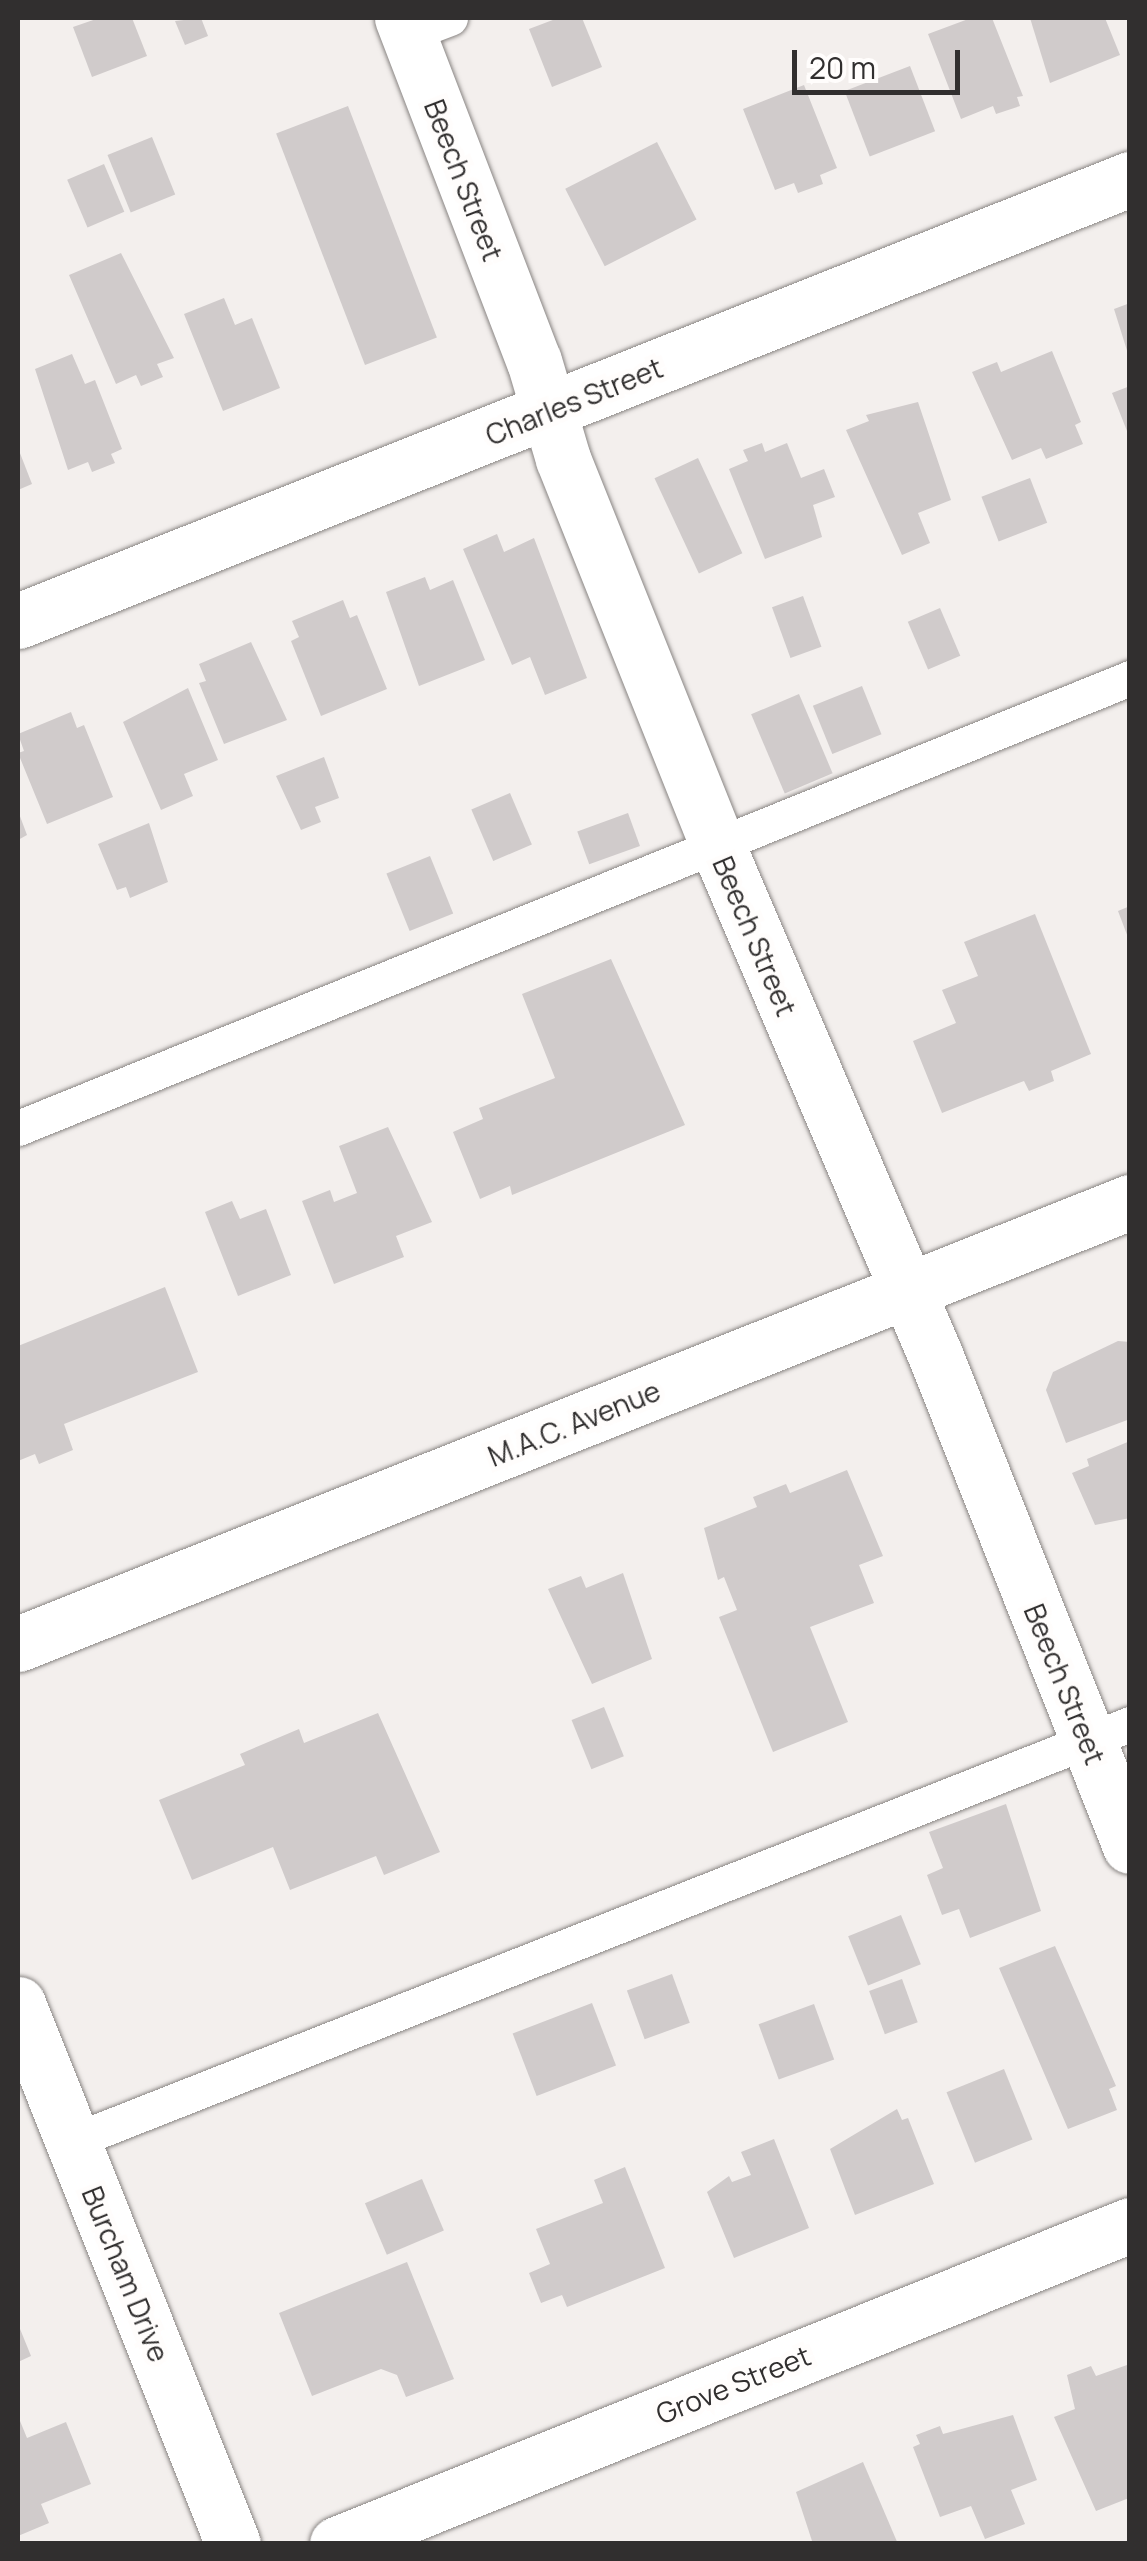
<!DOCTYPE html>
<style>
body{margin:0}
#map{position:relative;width:1147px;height:2561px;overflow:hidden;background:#f3efed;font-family:Manrope,sans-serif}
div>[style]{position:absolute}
.building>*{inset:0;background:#d0cbcb;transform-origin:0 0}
.roads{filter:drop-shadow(0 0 2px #898583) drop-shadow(0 0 2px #898583)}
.service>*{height:35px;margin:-17.5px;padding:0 17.5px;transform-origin:17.5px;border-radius:17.5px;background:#fff}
.minor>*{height:55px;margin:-27.5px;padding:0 27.5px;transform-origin:27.5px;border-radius:27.5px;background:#fff}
.tertiary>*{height:55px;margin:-27.5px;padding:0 27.5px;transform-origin:27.5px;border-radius:27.5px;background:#fff}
span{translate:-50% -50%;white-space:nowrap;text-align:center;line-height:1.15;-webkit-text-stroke:10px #fffdfc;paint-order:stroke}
.street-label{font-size:28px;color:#312f2f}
.frame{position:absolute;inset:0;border:20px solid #312f2f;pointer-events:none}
.scale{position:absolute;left:792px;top:50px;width:168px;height:45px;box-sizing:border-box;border:5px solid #312f2f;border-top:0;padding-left:12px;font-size:30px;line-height:35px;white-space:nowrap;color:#312f2f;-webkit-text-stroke:8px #fffdfc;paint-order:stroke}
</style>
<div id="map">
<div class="building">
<div style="clip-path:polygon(99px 18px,132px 18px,147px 56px,92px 77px,73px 27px)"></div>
<div style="clip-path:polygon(201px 18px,208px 36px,185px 45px,175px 21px)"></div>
<div style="clip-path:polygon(558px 18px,582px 18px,602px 67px,552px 87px,529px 29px)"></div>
<div style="clip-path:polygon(971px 18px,992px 18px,1023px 96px,1017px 97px,1020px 106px,996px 114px,993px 106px,961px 119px,928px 34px)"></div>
<div style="clip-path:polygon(1030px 18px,1105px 18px,1120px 55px,1050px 83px)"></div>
<div style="left:910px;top:66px;width:70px;height:70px;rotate:69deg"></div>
<div style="clip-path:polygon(804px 85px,837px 168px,820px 175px,823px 184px,798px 193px,794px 183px,775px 190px,743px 109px)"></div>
<div style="left:348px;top:106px;width:248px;height:77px;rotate:69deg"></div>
<div style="left:152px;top:137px;width:62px;height:48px;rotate:68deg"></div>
<div style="left:657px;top:142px;width:87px;height:103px;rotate:63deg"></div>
<div style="left:104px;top:164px;width:52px;height:40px;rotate:67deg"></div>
<div style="clip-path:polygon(121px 253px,174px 358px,157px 364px,163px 377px,141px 386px,136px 375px,116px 384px,69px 275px)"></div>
<div style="clip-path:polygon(224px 298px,235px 325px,252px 318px,280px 388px,223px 411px,184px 314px)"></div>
<div style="clip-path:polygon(1130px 303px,1130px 357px,1129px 357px,1114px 309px)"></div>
<div style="clip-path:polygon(1052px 351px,1081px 422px,1075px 425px,1083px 444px,1046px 459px,1041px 448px,1012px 460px,972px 372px,997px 362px,1001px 372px)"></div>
<div style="clip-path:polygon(72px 354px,85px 384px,95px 380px,122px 449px,111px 454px,115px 463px,92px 472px,88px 462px,68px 470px,35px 369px)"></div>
<div style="clip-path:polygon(1130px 386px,1130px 436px,1129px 436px,1112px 393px)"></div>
<div style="clip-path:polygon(918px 402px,951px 500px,918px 513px,930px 543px,902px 555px,846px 430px,869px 421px,866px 415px)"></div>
<div style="clip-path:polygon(762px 443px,765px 452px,787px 443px,801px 478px,824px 469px,835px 497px,813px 505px,822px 537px,765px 559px,729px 469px,748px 461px,743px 450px)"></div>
<div style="clip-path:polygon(18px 448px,32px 484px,18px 490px)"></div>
<div style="left:698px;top:458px;width:105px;height:48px;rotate:65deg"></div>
<div style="left:1030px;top:478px;width:48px;height:52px;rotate:69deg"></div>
<div style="clip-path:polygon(497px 534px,504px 552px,534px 538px,587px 678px,545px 695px,530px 657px,512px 665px,463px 549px)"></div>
<div style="clip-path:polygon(425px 577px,430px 590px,453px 580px,485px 660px,419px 686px,386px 592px)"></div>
<div style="left:803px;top:596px;width:54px;height:33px;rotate:70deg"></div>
<div style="clip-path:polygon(343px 600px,350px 618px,357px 615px,387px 689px,321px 716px,291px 641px,299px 637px,292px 621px)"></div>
<div style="left:940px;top:608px;width:52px;height:35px;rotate:67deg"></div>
<div style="clip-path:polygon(251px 642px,287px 720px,224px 744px,199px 683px,206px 681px,199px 664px)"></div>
<div style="left:862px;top:686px;width:52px;height:53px;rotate:68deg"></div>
<div style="clip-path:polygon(188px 688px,218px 760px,184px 774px,193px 796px,161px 810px,123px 722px)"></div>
<div style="left:799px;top:694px;width:86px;height:52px;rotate:67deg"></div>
<div style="clip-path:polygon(71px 712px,77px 728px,84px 725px,113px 797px,47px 824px,18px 753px,24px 751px,18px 734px)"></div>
<div style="clip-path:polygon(324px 757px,339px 798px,315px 807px,321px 822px,301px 830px,276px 776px)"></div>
<div style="left:510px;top:793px;width:56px;height:42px;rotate:67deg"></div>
<div style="clip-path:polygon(18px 811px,27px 835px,18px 840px)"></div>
<div style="left:628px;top:813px;width:35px;height:54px;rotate:70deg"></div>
<div style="clip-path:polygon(149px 823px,168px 882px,130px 898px,126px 887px,117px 890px,98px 844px)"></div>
<div style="left:430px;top:856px;width:62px;height:47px;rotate:68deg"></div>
<div style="clip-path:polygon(1130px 906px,1130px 940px,1129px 940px,1118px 911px)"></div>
<div style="clip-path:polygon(1035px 914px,1091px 1054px,1051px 1071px,1054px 1081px,1029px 1091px,1024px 1081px,942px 1113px,913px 1041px,956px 1023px,942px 990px,978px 976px,964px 942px)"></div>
<div style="clip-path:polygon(611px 959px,685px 1125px,512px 1195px,510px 1186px,480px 1199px,453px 1132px,483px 1119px,479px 1108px,555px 1078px,522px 994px)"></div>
<div style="clip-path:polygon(388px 1127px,432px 1222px,396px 1236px,404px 1257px,334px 1284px,302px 1201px,330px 1190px,334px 1202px,357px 1193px,339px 1146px)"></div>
<div style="clip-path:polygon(232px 1201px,240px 1219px,266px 1209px,291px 1275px,238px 1296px,205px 1212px)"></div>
<div style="clip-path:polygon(165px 1287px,198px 1372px,64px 1424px,73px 1450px,39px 1464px,35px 1454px,18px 1461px,18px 1346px)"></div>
<div style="clip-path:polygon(1118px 1341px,1130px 1342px,1130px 1419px,1066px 1443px,1046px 1390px,1053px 1372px)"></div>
<div style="clip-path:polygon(1130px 1441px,1130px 1518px,1095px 1525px,1072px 1473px,1089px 1466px,1087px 1459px)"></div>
<div style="clip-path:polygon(847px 1470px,883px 1556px,859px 1565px,874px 1603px,810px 1627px,848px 1722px,773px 1752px,719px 1617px,737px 1610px,724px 1577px,718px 1580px,704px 1528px,757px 1507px,753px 1497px,786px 1484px,790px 1493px)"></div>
<div style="clip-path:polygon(623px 1573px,652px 1659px,592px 1684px,548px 1589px,581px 1576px,586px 1588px)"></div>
<div style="left:604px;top:1707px;width:53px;height:35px;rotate:68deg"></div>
<div style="clip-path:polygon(378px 1713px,440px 1852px,384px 1875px,376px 1856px,290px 1890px,273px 1847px,192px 1880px,159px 1800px,245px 1765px,240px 1754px,299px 1729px,304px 1743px)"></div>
<div style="clip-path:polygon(1006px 1804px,1041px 1911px,970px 1938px,959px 1909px,942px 1915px,927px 1875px,943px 1868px,929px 1832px)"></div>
<div style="left:901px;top:1915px;width:53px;height:57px;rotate:68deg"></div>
<div style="clip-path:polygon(1055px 1946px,1116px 2086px,1109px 2089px,1117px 2110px,1068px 2129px,999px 1968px)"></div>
<div style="left:672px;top:1974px;width:52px;height:48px;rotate:70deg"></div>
<div style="left:902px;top:1979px;width:46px;height:35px;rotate:70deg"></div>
<div style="left:592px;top:2003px;width:67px;height:85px;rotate:69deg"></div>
<div style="left:814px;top:2004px;width:59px;height:59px;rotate:70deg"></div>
<div style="left:1004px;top:2069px;width:76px;height:62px;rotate:68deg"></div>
<div style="clip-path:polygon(897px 2109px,902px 2120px,908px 2118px,934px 2184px,855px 2215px,830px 2149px)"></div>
<div style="clip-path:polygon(774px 2139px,809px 2228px,734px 2258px,707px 2192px,729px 2176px,732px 2182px,751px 2175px,741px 2152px)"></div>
<div style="clip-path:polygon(625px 2167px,665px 2268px,567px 2307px,562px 2295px,541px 2303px,529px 2273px,550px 2264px,536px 2229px,603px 2203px,594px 2180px)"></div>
<div style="left:422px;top:2179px;width:56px;height:62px;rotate:67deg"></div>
<div style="clip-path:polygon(407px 2262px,454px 2379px,406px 2397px,397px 2375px,381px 2369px,312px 2396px,279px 2313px)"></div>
<div style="clip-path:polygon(18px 2324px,31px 2356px,18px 2362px)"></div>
<div style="clip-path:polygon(1127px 2365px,1129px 2498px,1096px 2511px,1054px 2417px,1075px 2409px,1067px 2375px,1091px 2366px,1096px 2376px)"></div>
<div style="clip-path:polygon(1013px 2415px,1037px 2480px,1011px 2490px,1025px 2524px,985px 2539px,971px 2506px,940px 2517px,913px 2447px,920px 2444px,916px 2435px,940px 2426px,943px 2434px)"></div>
<div style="clip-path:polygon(18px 2416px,27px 2438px,66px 2422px,91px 2484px,41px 2504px,49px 2523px,18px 2536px)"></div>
<div style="clip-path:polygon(863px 2462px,898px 2544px,813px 2544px,796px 2492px)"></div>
</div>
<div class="roads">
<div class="service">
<div style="left:408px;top:34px;width:45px;rotate:-20.9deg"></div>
<div style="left:18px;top:1128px;width:1200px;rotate:-22.03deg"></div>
<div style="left:73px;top:2141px;width:1136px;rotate:-21.53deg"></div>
</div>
<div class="minor">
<div style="left:402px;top:18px;width:368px;rotate:69deg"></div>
<div style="left:534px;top:361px;width:102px;rotate:73.5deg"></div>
<div style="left:563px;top:459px;width:412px;rotate:68.2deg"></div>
<div style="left:716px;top:842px;width:560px;rotate:66.87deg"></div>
<div style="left:936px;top:1357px;width:526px;rotate:68.36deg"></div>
<div style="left:18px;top:621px;width:1197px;rotate:-21.68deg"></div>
<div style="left:18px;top:1644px;width:1197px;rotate:-21.68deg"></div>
<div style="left:337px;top:2544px;width:855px;rotate:-21.91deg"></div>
</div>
<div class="tertiary">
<div style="left:18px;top:2004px;width:581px;rotate:68.29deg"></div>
</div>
</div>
<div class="street-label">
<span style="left:464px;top:180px;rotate:69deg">Beech Street</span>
<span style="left:574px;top:401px;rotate:-22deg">Charles Street</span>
<span style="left:755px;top:936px;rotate:67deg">Beech Street</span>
<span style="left:574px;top:1423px;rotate:-22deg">M.A.C. Avenue</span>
<span style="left:1065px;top:1684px;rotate:68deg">Beech Street</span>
<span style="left:126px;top:2274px;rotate:68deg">Burcham Drive</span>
<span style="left:733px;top:2384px;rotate:-22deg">Grove Street</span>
</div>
<div class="frame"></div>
<div class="scale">20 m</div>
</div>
